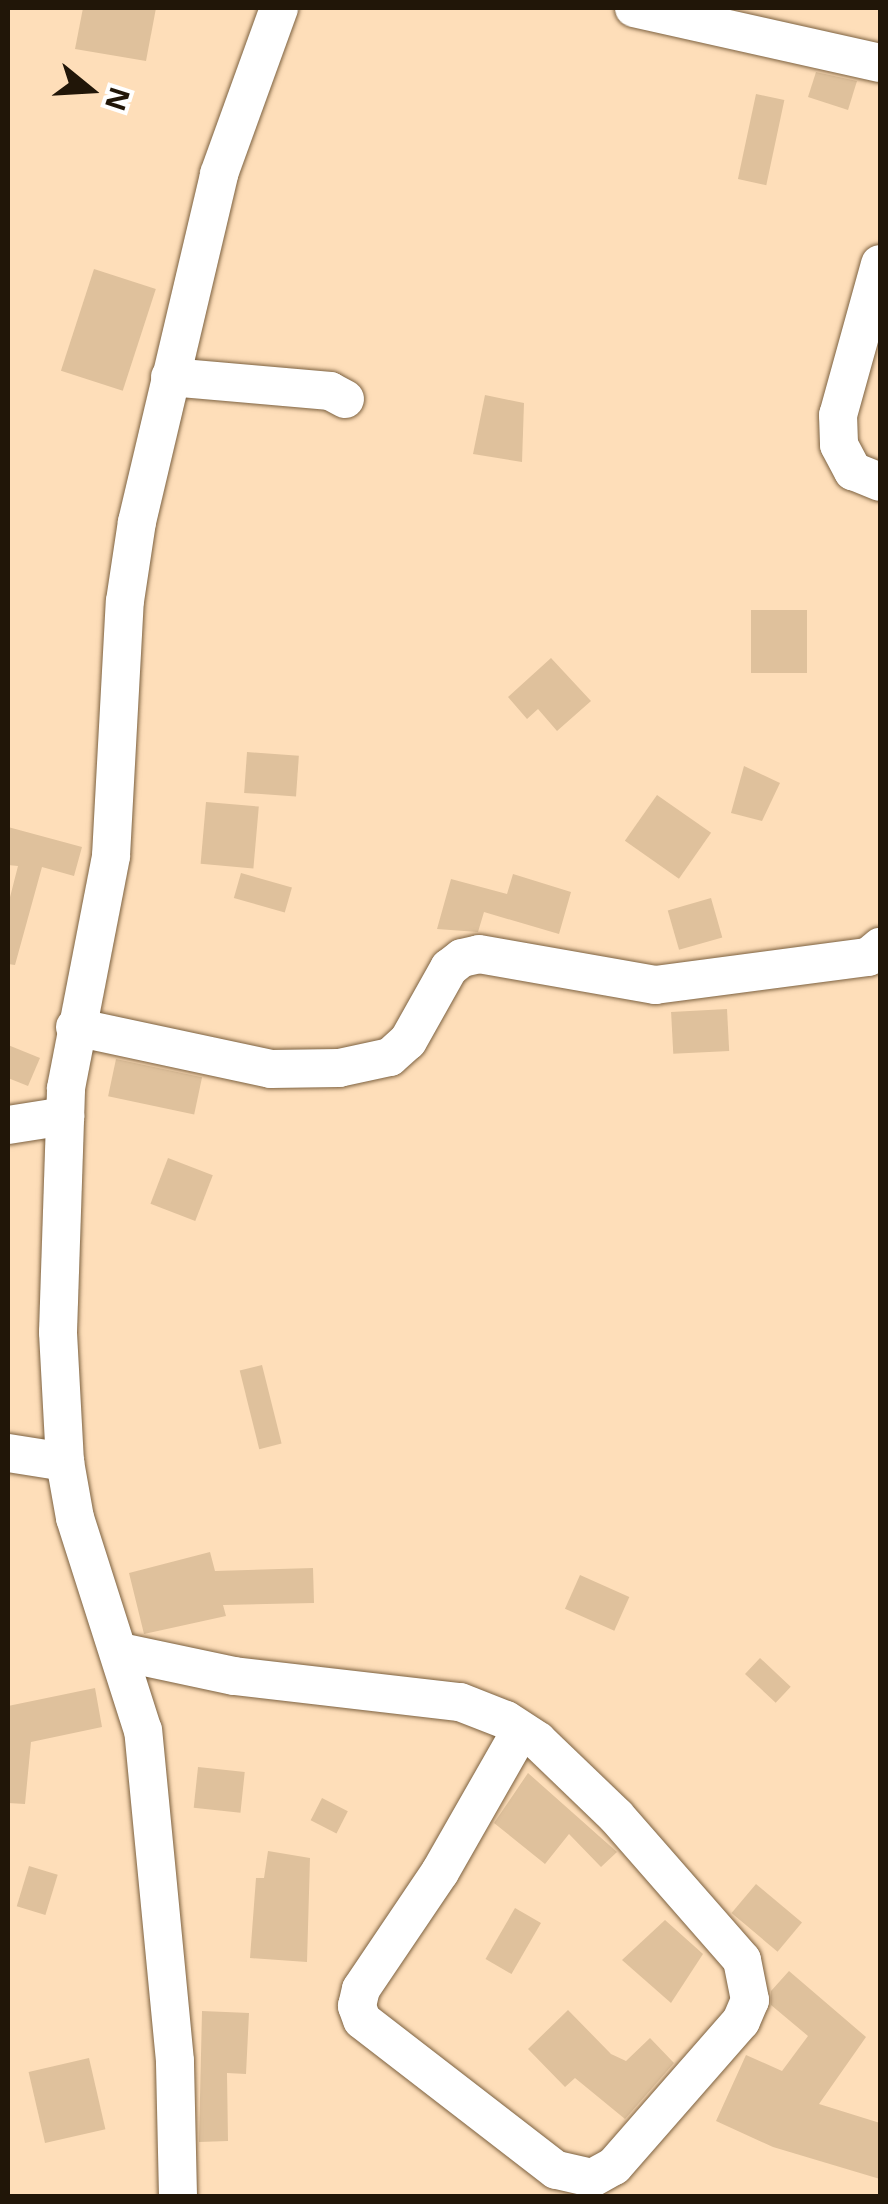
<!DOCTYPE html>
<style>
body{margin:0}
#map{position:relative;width:888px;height:2204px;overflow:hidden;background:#fedeb9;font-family:"Noto Sans",sans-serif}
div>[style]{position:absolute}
.building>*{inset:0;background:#dfc19c;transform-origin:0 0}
.roads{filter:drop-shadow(0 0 2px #7c6140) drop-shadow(0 0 2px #7c6140)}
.minor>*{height:38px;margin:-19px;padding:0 19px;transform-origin:19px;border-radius:19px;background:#fff}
span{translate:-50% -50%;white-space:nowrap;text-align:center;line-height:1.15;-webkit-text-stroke:9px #fff;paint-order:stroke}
.frame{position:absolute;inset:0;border:10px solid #211608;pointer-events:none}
.north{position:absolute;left:40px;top:40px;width:100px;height:100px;-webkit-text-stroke:8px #fff;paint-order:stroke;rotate:108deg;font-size:28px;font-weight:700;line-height:40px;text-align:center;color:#211608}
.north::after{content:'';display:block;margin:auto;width:35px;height:45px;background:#211608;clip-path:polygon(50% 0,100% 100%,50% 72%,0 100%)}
</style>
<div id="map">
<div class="building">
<div style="clip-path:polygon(83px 8px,156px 8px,146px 61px,75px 49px)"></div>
<div style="clip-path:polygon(816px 72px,857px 81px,848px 110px,808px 97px)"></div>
<div style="left:756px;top:94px;width:29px;height:87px;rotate:12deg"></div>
<div style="left:94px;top:269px;width:65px;height:107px;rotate:18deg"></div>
<div style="clip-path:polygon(485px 395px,524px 403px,522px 462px,473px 454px)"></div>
<div style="left:751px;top:610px;width:56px;height:63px"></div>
<div style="clip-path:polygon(551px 658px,591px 701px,557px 731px,538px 709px,527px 719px,508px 697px)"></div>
<div style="left:247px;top:752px;width:52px;height:41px;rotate:4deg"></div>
<div style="clip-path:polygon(744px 766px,780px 783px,762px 821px,731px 813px)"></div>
<div style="left:657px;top:795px;width:66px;height:56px;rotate:35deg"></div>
<div style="left:206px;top:802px;width:53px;height:62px;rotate:5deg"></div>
<div style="clip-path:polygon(8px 827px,82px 847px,74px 876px,42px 867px,15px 965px,8px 964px,8px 905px,18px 866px,8px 865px)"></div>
<div style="left:241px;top:873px;width:53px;height:26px;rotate:16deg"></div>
<div style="clip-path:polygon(513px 874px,571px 892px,559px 934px,484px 912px,478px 932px,437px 929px,451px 879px,507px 894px)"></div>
<div style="left:711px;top:898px;width:41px;height:45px;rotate:74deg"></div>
<div style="left:727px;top:1009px;width:42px;height:56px;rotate:87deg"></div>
<div style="clip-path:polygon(8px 1045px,40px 1058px,28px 1086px,8px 1078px)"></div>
<div style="left:116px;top:1059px;width:88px;height:38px;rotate:12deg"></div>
<div style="left:168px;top:1158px;width:48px;height:49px;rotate:21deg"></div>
<div style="left:262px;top:1365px;width:81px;height:23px;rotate:76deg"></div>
<div style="clip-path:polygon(210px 1552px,215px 1571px,313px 1568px,314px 1603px,223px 1605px,226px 1616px,144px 1634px,129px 1573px)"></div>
<div style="left:580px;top:1575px;width:54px;height:37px;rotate:24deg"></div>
<div style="left:760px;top:1658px;width:42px;height:22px;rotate:43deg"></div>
<div style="clip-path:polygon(95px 1688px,102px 1727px,31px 1742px,25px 1804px,8px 1803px,8px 1706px)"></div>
<div style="left:198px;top:1767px;width:47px;height:41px;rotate:6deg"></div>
<div style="clip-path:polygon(528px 1773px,617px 1852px,601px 1867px,569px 1834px,545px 1864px,494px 1823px)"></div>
<div style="left:322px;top:1798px;width:29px;height:25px;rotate:27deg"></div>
<div style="clip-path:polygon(268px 1851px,310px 1858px,307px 1962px,250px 1958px,256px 1878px,264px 1878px)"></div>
<div style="left:29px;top:1866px;width:30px;height:42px;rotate:17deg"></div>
<div style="left:756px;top:1884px;width:60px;height:38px;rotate:40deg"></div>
<div style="left:515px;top:1908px;width:30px;height:59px;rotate:30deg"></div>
<div style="clip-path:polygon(665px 1920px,703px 1954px,671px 2003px,622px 1960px)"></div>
<div style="clip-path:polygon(789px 1971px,866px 2037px,819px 2104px,880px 2123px,880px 2179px,773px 2147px,716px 2121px,746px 2055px,782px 2071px,808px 2036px,771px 2005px,771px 1991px)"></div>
<div style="clip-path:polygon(568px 2010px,611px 2054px,626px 2061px,650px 2038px,674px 2063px,625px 2119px,575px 2078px,565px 2087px,528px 2049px)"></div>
<div style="clip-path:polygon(202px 2011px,249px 2013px,246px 2074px,227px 2073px,228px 2141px,199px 2142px)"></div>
<div style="left:89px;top:2058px;width:73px;height:62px;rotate:77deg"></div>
</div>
<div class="roads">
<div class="minor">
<div style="left:634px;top:8px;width:252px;rotate:12.6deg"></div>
<div style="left:880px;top:264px;width:157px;rotate:105.5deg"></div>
<div style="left:838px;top:415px;width:30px;rotate:88deg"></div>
<div style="left:839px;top:445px;width:30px;rotate:62deg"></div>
<div style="left:853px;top:471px;width:29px;rotate:22deg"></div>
<div style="left:170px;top:377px;width:161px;rotate:5deg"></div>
<div style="left:330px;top:391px;width:17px;rotate:28deg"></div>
<div style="left:75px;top:1027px;width:200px;rotate:12.1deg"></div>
<div style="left:271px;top:1069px;width:68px;rotate:-0.8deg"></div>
<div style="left:339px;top:1068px;width:52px;rotate:-12.2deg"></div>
<div style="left:390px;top:1057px;width:24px;rotate:-42deg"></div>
<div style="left:408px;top:1041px;width:84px;rotate:-60.7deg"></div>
<div style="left:449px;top:968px;width:16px;rotate:-38deg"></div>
<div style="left:462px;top:958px;width:17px;rotate:-13deg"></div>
<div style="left:479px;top:954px;width:179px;rotate:10deg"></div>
<div style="left:655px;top:985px;width:215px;rotate:-7.5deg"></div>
<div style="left:868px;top:957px;width:16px;rotate:-40deg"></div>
<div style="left:8px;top:1125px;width:58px;rotate:-9deg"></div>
<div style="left:8px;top:1453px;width:58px;rotate:9deg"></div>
<div style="left:121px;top:1652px;width:116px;rotate:12deg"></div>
<div style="left:234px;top:1676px;width:227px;rotate:6.6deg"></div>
<div style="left:460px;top:1702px;width:49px;rotate:21.4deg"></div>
<div style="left:506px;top:1720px;width:38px;rotate:33deg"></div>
<div style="left:538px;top:1741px;width:108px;rotate:43.9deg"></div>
<div style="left:616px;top:1816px;width:191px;rotate:48.8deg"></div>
<div style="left:742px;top:1960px;width:41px;rotate:78.7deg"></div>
<div style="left:750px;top:2000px;width:23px;rotate:113deg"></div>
<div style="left:741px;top:2021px;width:193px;rotate:131.2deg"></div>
<div style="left:614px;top:2166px;width:25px;rotate:151deg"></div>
<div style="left:592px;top:2178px;width:37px;rotate:-167deg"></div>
<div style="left:556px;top:2170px;width:245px;rotate:-142.3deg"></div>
<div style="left:362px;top:2020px;width:15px;rotate:-110deg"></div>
<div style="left:357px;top:2006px;width:17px;rotate:-77deg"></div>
<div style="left:361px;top:1989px;width:141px;rotate:-56deg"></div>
<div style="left:440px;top:1872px;width:163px;rotate:-60.3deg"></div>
<div style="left:178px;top:2196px;width:135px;rotate:-91.3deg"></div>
<div style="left:175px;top:2061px;width:332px;rotate:-95.5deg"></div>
<div style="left:143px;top:1731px;width:224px;rotate:-107.7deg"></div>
<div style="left:75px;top:1518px;width:57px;rotate:-100.1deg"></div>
<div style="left:65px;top:1462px;width:130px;rotate:-93.1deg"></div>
<div style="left:58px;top:1332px;width:244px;rotate:-88.1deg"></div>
<div style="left:66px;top:1088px;width:236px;rotate:-79deg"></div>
<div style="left:111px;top:856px;width:255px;rotate:-86.9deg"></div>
<div style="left:125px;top:601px;width:80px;rotate:-81.4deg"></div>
<div style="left:137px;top:522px;width:358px;rotate:-76.7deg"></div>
<div style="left:219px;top:174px;width:177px;rotate:-70.1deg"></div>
</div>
</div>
<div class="frame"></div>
<div class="north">N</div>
</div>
